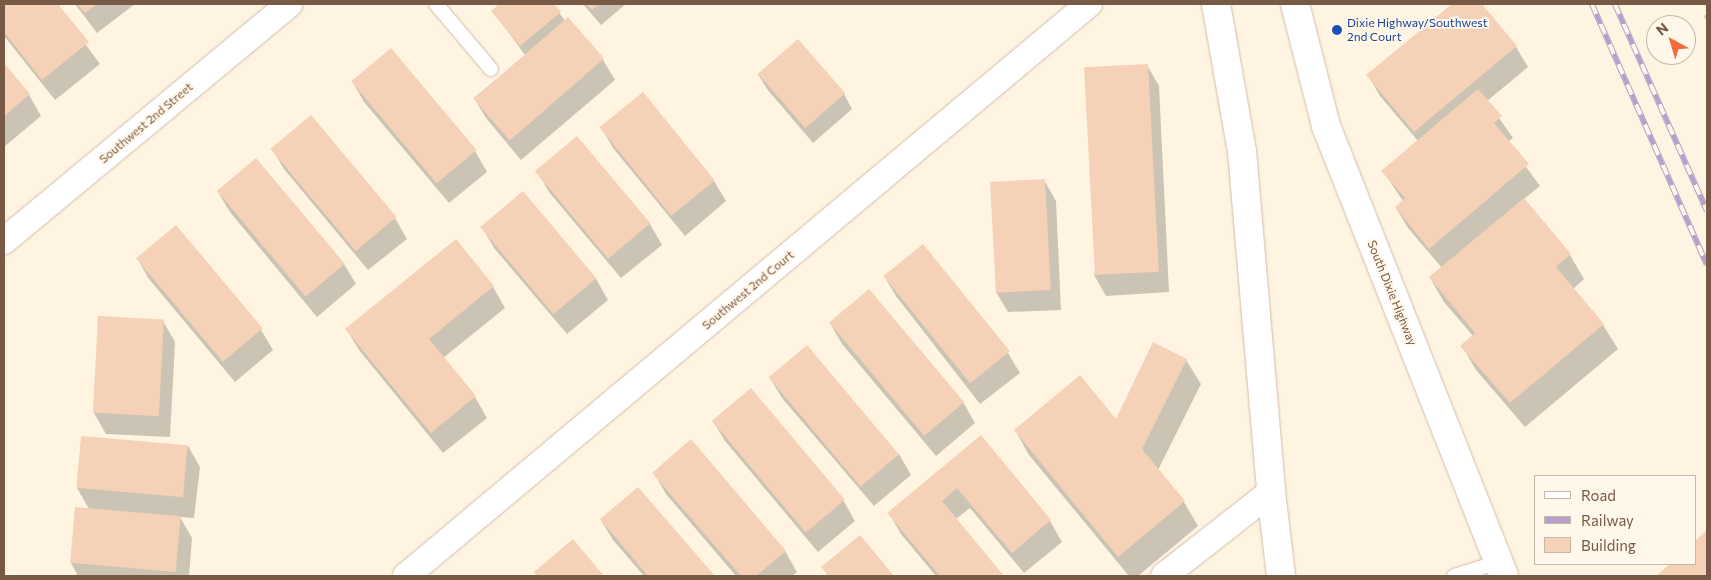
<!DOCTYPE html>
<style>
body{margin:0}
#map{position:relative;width:1711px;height:580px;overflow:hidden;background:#fef4e1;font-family:Commissioner,sans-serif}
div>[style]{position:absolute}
.shadow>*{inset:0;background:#0003}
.building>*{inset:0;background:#f5d1b7;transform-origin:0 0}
.roads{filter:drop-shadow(0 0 1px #d2bdaa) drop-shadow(0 0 1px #d2bdaa)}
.lane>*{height:14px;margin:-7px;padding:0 7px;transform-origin:7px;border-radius:7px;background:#fff}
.street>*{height:26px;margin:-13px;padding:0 13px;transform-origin:13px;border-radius:13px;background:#fff}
.secondary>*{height:28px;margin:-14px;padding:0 14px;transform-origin:14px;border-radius:14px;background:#fff}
.rail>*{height:5.5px;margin-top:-2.75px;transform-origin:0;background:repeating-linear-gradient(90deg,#fff7e9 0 11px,#b69fc8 0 22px);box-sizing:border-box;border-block:1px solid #b69fc8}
.dots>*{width:14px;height:14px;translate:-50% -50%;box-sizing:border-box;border:2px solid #fff7e9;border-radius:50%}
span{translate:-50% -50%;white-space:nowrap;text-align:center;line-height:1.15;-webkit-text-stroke:4px #fff7e9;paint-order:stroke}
.transit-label{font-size:12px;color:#164399}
.left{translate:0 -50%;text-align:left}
.street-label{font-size:12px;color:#775946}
.frame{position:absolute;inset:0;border:5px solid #775946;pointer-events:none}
.legend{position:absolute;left:1534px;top:475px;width:162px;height:90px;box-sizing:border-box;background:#fff7e9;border:1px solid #c9b8a8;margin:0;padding:6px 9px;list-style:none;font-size:15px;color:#775946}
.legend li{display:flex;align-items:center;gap:10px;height:25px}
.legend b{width:25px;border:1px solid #c9b8a8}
.north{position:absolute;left:1646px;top:15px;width:50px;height:50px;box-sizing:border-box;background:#fff7e9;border:1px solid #c9b8a8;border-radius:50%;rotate:321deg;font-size:14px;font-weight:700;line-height:20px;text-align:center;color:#775946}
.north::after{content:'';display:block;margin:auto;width:18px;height:22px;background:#f26a3c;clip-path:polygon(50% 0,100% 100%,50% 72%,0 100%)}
</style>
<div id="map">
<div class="shadow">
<div style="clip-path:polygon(4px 4px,56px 4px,100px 64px,55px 100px,4px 36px)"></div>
<div style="clip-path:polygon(75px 4px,135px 4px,97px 33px)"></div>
<div style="clip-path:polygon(501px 4px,553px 4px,565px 21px,603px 60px,615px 80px,521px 160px,486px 118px,474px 98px,525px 55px,493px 11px)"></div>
<div style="clip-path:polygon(583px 4px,626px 4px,601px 25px)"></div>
<div style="clip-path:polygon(1454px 4px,1480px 4px,1516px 47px,1528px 67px,1487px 101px,1513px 138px,1508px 142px,1540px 186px,1524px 199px,1570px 255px,1584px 279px,1573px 289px,1603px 325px,1618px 349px,1525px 427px,1476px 370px,1462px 346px,1473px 336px,1444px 302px,1430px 278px,1442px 268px,1408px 228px,1396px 208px,1403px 201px,1383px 171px,1418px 141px,1380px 96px,1368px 75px)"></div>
<div style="clip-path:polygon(1707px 14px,1707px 22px,1704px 16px)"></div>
<div style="clip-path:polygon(391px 50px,475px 151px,487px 172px,449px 203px,364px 102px,352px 81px)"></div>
<div style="clip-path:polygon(4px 65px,29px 95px,41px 116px,4px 147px)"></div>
<div style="clip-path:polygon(1147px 65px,1159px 86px,1169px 292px,1106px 296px,1094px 275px)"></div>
<div style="clip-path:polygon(758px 74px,844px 94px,852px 109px,813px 143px,767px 89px)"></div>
<div style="clip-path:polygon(643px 93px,714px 181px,726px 201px,685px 236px,613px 148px,601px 127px)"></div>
<div style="clip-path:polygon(311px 116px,395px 218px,407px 239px,368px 270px,284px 169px,272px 149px)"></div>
<div style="clip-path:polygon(577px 138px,650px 224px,662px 245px,621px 278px,549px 192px,537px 171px)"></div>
<div style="clip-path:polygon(1044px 180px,1056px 201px,1061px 310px,1008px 312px,996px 292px)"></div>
<div style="clip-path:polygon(218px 192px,344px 264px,356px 284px,317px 317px,230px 212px)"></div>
<div style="clip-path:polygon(523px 193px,596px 279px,608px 300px,567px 334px,494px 248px,482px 227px)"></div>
<div style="clip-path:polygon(175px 227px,261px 330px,273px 350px,235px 382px,149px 279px,137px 258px)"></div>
<div style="clip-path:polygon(455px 241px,493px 287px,505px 308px,443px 358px,475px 397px,487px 418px,443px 453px,359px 350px,347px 330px)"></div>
<div style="clip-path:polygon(884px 276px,1008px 353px,1020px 373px,980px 404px,896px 296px)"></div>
<div style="clip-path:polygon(163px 321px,175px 342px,170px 437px,106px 434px,94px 413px)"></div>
<div style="clip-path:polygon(830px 323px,963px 402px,975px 423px,936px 456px,842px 344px)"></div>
<div style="clip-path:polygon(1186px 360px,1201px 384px,1158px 470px,1184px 502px,1198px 526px,1138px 576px,1129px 576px,1029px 455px,1015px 430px,1116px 421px)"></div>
<div style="clip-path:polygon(770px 378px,899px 454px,911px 475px,874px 506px,782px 398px)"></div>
<div style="clip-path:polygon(713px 421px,843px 500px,855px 521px,818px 552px,725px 441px)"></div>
<div style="clip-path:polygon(981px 437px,1050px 521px,1062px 542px,1024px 573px,970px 508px,956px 519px,1003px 576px,936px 576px,901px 534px,889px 513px)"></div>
<div style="clip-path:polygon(188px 446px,200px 467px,194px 518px,180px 517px,192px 538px,189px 576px,78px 576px,71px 563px,76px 508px,89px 509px,77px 488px)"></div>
<div style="clip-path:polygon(654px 473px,785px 551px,797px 572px,792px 576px,736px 576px,666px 494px)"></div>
<div style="clip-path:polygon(638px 488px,713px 576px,644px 576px,613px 540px,601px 520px)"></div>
<div style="clip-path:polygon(1707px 532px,1707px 576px,1658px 576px,1671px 564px,1695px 564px,1695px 543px)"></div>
<div style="clip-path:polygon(860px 537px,893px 576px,828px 576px,823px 567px)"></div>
<div style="clip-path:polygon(572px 541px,603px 576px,537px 576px,535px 572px)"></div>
</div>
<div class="building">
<div style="clip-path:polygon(4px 4px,58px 4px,89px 42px,42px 80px,4px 32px)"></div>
<div style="clip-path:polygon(77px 4px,97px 4px,85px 13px)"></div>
<div style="clip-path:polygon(499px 4px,554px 4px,561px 12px,520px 46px,491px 11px)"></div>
<div style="clip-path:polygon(586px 4px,599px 4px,592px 10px)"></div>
<div style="clip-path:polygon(1452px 4px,1482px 4px,1517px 46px,1414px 132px,1366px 75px)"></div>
<div style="left:568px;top:17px;width:55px;height:125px;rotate:49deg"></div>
<div style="left:798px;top:39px;width:72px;height:53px;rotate:49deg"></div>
<div style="left:391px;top:48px;width:133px;height:52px;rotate:50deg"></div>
<div style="clip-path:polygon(4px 63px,30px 94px,4px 116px)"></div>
<div style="left:1148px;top:64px;width:208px;height:64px;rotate:87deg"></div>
<div style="clip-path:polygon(1478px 89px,1502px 116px,1494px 123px,1529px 164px,1429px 249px,1395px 207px,1405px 198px,1381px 171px)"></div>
<div style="left:643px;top:92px;width:114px;height:56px;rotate:51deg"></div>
<div style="left:311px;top:115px;width:133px;height:53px;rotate:50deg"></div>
<div style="left:577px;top:136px;width:114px;height:55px;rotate:50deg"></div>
<div style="left:256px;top:158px;width:138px;height:51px;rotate:50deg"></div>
<div style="left:1045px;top:179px;width:111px;height:55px;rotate:87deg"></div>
<div style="left:523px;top:191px;width:114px;height:56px;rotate:50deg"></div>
<div style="clip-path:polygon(1524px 198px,1571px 254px,1556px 267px,1604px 324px,1510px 403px,1460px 346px,1475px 333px,1429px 277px)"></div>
<div style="left:176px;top:225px;width:135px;height:52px;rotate:50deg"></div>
<div style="clip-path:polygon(456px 239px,494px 286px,429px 339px,476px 396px,431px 433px,345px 329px)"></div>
<div style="left:923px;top:244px;width:138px;height:51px;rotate:51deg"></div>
<div style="left:869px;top:289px;width:148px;height:52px;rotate:50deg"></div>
<div style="left:98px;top:316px;width:66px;height:97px;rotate:3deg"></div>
<div style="clip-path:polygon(1153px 342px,1187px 359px,1142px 449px,1185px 501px,1118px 557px,1014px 430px,1080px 375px,1116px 419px)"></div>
<div style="left:807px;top:345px;width:143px;height:50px;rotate:50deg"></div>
<div style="left:751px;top:388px;width:146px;height:51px;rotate:50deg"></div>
<div style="clip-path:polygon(981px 435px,1051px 520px,1012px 553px,957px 488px,942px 501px,1004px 576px,940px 576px,887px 513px)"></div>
<div style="left:81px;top:436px;width:107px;height:52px;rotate:5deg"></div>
<div style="clip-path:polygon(691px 439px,786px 551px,756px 576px,741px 576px,652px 473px)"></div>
<div style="clip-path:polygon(638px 487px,715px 576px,648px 576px,600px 519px)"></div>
<div style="left:75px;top:507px;width:106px;height:56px;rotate:5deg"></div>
<div style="clip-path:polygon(1707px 530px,1707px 576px,1656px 576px,1670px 564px,1695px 564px,1695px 541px)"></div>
<div style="clip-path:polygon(860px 535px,894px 576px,829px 576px,821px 567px)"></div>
<div style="clip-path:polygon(573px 539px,604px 576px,537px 576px,534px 572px)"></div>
</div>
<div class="roads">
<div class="lane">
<div style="left:436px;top:4px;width:85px;rotate:49.8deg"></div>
<div style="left:1454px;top:576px;width:47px;rotate:-17.3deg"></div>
</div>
<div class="street">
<div style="left:4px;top:241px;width:371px;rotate:-39.7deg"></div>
<div style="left:406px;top:576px;width:891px;rotate:-39.95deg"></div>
<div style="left:1164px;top:576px;width:136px;rotate:-38.1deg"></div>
</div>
<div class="secondary">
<div style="left:1216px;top:4px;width:149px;rotate:80deg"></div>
<div style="left:1242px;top:151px;width:342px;rotate:85.1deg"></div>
<div style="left:1271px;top:492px;width:85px;rotate:83.2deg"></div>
<div style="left:1295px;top:4px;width:126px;rotate:75.7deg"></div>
<div style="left:1326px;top:126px;width:484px;rotate:68.4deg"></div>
</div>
</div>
<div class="rail">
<div style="left:1592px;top:4px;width:285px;rotate:66.2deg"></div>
<div style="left:1615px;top:4px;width:227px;rotate:66deg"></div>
</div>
<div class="dots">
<div style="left:1337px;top:30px;background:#1a4fb4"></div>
</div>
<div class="transit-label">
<span class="left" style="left:1347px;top:30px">Dixie Highway/Southwest<br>2nd Court</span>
</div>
<div class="street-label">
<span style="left:146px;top:123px;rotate:-40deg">Southwest 2nd Street</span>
<span style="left:748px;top:290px;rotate:-40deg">Southwest 2nd Court</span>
<span style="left:1392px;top:293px;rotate:68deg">South Dixie Highway</span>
</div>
<div class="frame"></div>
<ul class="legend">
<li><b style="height:6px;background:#fff"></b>Road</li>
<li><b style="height:6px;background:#b69fc8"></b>Railway</li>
<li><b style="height:14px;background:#f5d1b7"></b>Building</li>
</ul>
<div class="north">N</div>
</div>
